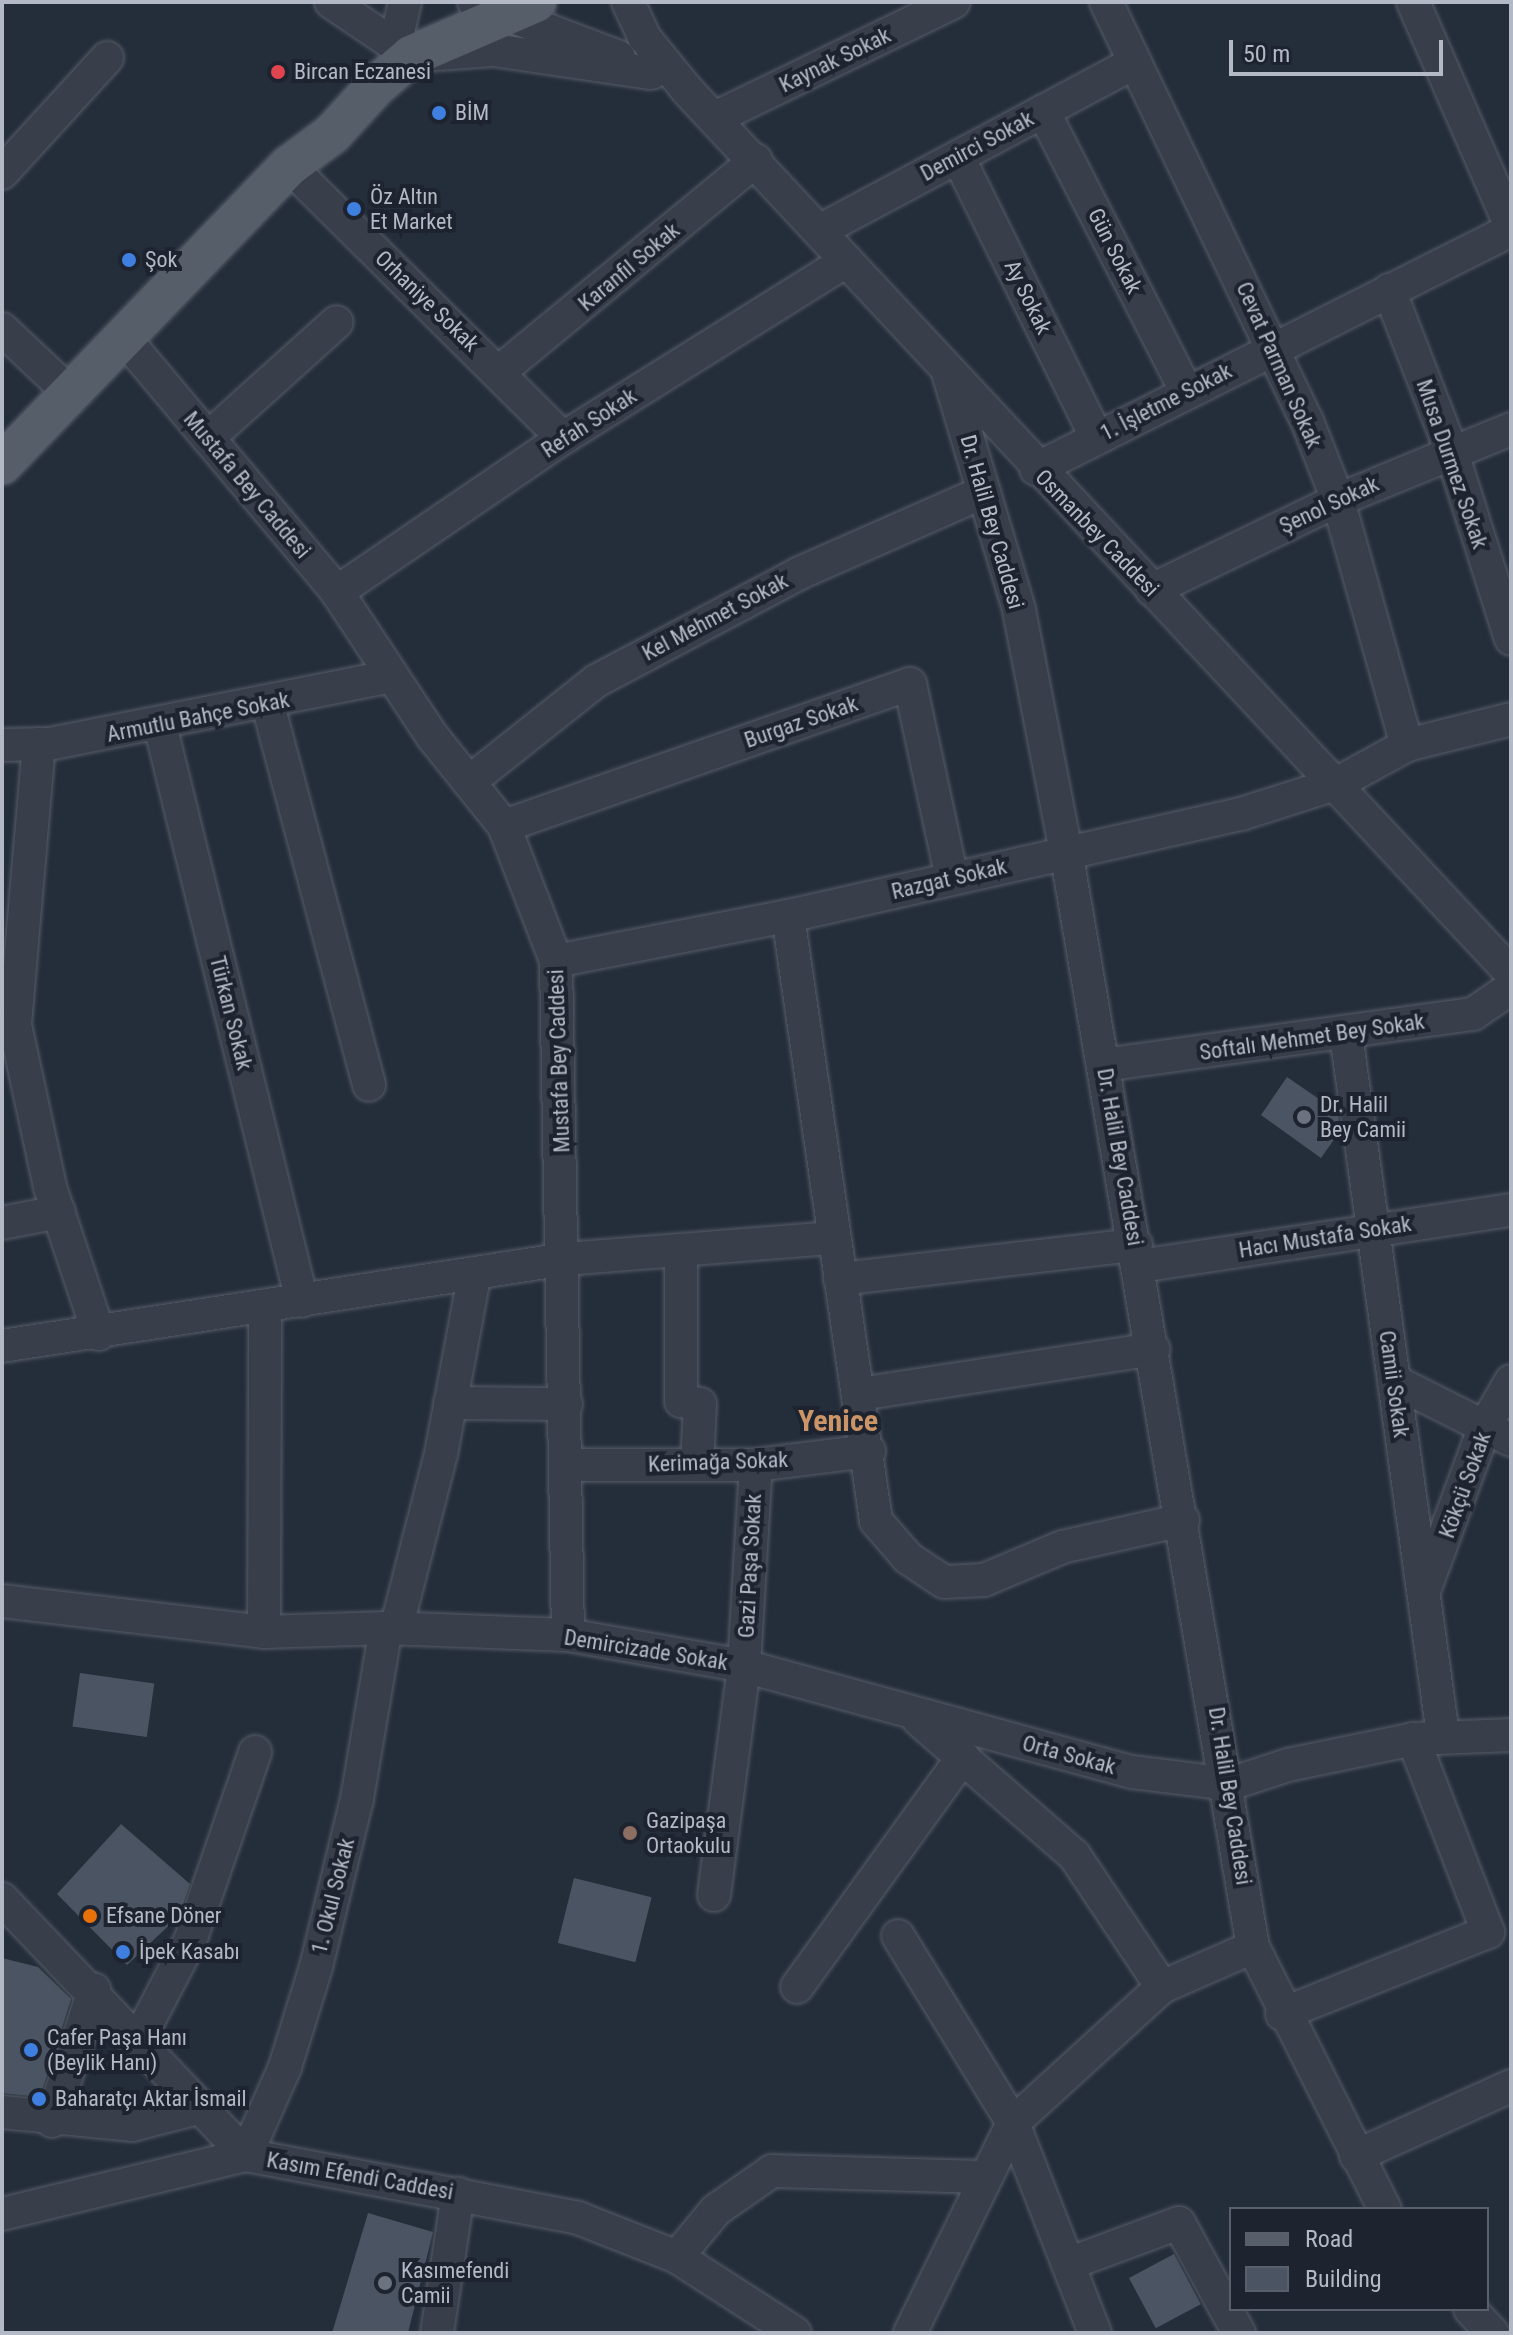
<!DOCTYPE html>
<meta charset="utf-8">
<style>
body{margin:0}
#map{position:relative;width:1513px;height:2335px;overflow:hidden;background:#242d3a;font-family:"Roboto Condensed",sans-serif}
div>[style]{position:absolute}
.building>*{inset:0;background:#4a5463;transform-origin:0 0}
.roads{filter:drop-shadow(0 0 2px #565d68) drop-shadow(0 0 2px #565d68)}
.minor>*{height:32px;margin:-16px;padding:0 16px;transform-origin:16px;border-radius:16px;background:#383f4a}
.major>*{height:40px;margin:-20px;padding:0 20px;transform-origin:20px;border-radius:20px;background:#565e6a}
.dots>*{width:22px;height:22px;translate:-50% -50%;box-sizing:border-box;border:4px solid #1d242f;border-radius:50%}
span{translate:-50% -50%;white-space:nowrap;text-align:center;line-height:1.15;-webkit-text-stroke:8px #1d242f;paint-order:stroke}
.street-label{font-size:22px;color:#b3bac6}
.poi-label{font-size:22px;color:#b3bac6}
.left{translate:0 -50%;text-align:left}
.district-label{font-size:30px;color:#cc9568;font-weight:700}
.frame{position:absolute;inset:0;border:4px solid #b3bac6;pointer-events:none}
.legend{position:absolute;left:1229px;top:2207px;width:260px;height:104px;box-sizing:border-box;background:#1d242f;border:2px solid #59606b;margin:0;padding:10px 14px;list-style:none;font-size:24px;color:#b3bac6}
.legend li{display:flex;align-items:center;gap:16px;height:40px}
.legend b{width:40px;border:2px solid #59606b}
.scale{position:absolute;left:1229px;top:40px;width:214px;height:36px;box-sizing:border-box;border:4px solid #b3bac6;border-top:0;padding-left:10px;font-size:24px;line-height:28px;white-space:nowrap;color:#b3bac6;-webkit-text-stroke:6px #1d242f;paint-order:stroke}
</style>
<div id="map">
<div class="building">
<div style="clip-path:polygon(1287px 1077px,1338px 1112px,1340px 1131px,1321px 1158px,1261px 1115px)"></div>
<div style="left:80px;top:1673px;width:75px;height:54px;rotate:8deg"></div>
<div style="clip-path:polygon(121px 1824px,190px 1884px,179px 1916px,127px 1965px,57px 1894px)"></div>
<div style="left:574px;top:1878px;width:80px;height:67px;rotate:14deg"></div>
<div style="clip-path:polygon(2px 1958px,38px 1967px,71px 1999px,40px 2097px,2px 2093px)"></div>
<div style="clip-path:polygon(368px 2213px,433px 2232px,408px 2333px,332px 2333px)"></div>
<div style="left:1174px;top:2254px;width:57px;height:51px;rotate:62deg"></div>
</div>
<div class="roads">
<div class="minor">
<div style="left:331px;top:2px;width:97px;rotate:34deg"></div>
<div style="left:411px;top:56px;width:82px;rotate:-4.2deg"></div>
<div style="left:493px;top:50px;width:160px;rotate:8.3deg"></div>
<div style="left:474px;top:2px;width:155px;rotate:20.8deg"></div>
<div style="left:628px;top:2px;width:38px;rotate:65deg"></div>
<div style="left:644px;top:37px;width:68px;rotate:50.9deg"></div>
<div style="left:687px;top:90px;width:1208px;rotate:46.98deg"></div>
<div style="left:1106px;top:2px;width:465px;rotate:64.4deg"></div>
<div style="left:1307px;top:421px;width:85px;rotate:68.6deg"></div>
<div style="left:1338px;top:500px;width:255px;rotate:74.3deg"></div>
<div style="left:1413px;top:2px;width:244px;rotate:66.4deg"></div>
<div style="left:395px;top:45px;width:44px;rotate:-76.9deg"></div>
<div style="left:1043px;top:111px;width:314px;rotate:62.9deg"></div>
<div style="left:717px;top:117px;width:263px;rotate:-25.9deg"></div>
<div style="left:958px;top:157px;width:313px;rotate:63.7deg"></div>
<div style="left:289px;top:166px;width:386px;rotate:44.8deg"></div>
<div style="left:2px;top:173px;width:156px;rotate:-47.6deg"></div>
<div style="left:819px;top:231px;width:358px;rotate:-28.1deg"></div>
<div style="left:1389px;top:290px;width:172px;rotate:68.8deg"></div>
<div style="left:1451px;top:450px;width:198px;rotate:72.4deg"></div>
<div style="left:2px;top:329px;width:93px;rotate:43.3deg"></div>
<div style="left:125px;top:339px;width:330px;rotate:50deg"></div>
<div style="left:337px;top:592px;width:173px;rotate:56.6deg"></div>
<div style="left:432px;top:736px;width:115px;rotate:51.3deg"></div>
<div style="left:504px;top:826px;width:145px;rotate:68.9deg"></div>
<div style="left:556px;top:961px;width:674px;rotate:88.98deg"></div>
<div style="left:499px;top:372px;width:333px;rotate:-39.5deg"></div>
<div style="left:949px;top:376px;width:244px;rotate:73.3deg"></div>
<div style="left:1019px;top:610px;width:246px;rotate:79deg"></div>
<div style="left:1066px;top:851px;width:1112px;rotate:80.32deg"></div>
<div style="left:1253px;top:1947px;width:293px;rotate:63.3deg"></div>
<div style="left:208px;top:438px;width:173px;rotate:-42deg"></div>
<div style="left:1036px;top:469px;width:532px;rotate:-26.71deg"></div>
<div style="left:1152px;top:590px;width:207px;rotate:-25.8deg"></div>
<div style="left:1338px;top:500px;width:187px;rotate:-22.3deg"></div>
<div style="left:337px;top:592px;width:273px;rotate:-34.3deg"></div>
<div style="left:563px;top:438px;width:334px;rotate:-32deg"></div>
<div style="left:268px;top:705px;width:393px;rotate:75.1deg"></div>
<div style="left:160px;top:725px;width:593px;rotate:76.15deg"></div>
<div style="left:39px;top:744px;width:282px;rotate:94.9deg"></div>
<div style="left:15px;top:1025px;width:166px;rotate:77.8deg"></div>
<div style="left:50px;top:1187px;width:155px;rotate:71.6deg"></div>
<div style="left:2px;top:745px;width:47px;rotate:-1.2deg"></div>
<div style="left:49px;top:744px;width:350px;rotate:-11.2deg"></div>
<div style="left:469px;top:782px;width:162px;rotate:-38.5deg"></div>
<div style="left:596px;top:681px;width:231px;rotate:-27.9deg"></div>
<div style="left:800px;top:573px;width:201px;rotate:-23.8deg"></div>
<div style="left:504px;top:826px;width:430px;rotate:-19.3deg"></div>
<div style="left:910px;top:684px;width:198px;rotate:77.8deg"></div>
<div style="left:788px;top:916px;width:611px;rotate:81.72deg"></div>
<div style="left:876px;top:1521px;width:49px;rotate:49.1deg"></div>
<div style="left:908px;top:1558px;width:43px;rotate:33.7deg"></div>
<div style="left:944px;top:1582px;width:40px;rotate:-2.9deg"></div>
<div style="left:984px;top:1580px;width:85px;rotate:-22.9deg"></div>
<div style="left:1062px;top:1547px;width:124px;rotate:-12.6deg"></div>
<div style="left:556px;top:961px;width:236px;rotate:-11deg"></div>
<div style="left:788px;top:916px;width:464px;rotate:-12.7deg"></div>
<div style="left:1241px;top:814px;width:102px;rotate:-17.7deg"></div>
<div style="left:1338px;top:783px;width:79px;rotate:-28.8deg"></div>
<div style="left:1407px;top:745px;width:107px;rotate:-14deg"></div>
<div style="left:1346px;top:1034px;width:708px;rotate:82.12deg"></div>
<div style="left:1104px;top:1065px;width:373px;rotate:-7.9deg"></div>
<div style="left:1473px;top:1014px;width:46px;rotate:-34.4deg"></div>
<div style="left:2px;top:1223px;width:58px;rotate:-10.9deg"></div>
<div style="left:681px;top:1250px;width:151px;rotate:90deg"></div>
<div style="left:681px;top:1401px;width:19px;rotate:9deg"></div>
<div style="left:700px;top:1404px;width:61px;rotate:92.8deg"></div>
<div style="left:1140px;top:1266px;width:375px;rotate:-8.6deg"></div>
<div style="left:840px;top:1279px;width:298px;rotate:-6.6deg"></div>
<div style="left:2px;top:1346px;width:570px;rotate:-8.78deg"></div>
<div style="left:565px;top:1259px;width:269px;rotate:-4.5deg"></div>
<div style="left:1394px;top:1381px;width:131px;rotate:26.8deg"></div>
<div style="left:860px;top:1394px;width:297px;rotate:-8.7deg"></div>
<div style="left:450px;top:1403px;width:116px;rotate:0.5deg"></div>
<div style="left:567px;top:1465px;width:189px"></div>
<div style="left:756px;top:1465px;width:114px;rotate:-7.1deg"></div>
<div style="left:1424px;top:1591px;width:176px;rotate:-69.7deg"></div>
<div style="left:1485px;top:1426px;width:52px;rotate:-60deg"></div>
<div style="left:2px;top:1601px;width:264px;rotate:6.7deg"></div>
<div style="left:264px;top:1632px;width:122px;rotate:-1.9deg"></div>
<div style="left:386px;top:1628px;width:182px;rotate:2.2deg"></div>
<div style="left:568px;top:1635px;width:179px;rotate:10deg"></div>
<div style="left:744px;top:1666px;width:402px;rotate:15.3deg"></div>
<div style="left:1132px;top:1772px;width:99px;rotate:7deg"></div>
<div style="left:1230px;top:1784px;width:61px;rotate:-18.1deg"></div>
<div style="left:1288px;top:1765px;width:128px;rotate:-11.7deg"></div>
<div style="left:1413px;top:1739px;width:98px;rotate:-2.3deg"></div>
<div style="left:396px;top:1629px;width:181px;rotate:-75.6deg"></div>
<div style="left:441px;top:1454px;width:184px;rotate:-79.4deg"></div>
<div style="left:264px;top:1632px;width:325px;rotate:-89.8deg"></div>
<div style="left:919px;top:1720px;width:206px;rotate:41.1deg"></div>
<div style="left:1074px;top:1855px;width:159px;rotate:56.3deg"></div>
<div style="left:714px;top:1895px;width:231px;rotate:-82.5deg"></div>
<div style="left:744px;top:1666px;width:201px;rotate:-86.6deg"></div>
<div style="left:2px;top:1899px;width:354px;rotate:46.4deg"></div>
<div style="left:246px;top:2155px;width:338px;rotate:10.7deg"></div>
<div style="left:578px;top:2218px;width:106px;rotate:21.5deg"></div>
<div style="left:677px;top:2257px;width:140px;rotate:32.8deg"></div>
<div style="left:898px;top:1936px;width:220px;rotate:58.4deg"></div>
<div style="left:1013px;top:2123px;width:225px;rotate:68.7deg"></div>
<div style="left:797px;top:1987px;width:284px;rotate:-54.2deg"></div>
<div style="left:1282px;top:2014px;width:222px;rotate:-21.7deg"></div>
<div style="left:1488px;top:1932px;width:207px;rotate:-111.2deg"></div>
<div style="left:140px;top:2037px;width:108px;rotate:-62.5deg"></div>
<div style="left:190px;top:1941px;width:200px;rotate:-71deg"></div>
<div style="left:2px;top:2112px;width:131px;rotate:5.7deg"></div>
<div style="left:132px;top:2125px;width:68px;rotate:-14.4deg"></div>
<div style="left:52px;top:2121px;width:138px;rotate:-72.2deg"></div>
<div style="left:246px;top:2155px;width:96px;rotate:-66.1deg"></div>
<div style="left:285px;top:2067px;width:105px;rotate:-72.8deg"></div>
<div style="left:316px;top:1967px;width:173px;rotate:-76.3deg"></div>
<div style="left:357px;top:1799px;width:173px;rotate:-80.4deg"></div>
<div style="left:1356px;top:2156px;width:170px;rotate:-24.3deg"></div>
<div style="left:2px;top:2214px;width:251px;rotate:-13.6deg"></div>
<div style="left:677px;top:2257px;width:61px;rotate:-50.3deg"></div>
<div style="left:716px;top:2210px;width:68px;rotate:-34.9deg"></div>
<div style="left:772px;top:2171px;width:213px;rotate:1.6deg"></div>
<div style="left:1068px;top:2264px;width:118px;rotate:-20.3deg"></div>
<div style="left:1179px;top:2223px;width:125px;rotate:61.4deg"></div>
<div style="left:1470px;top:2309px;width:33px;rotate:47deg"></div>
<div style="left:437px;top:2333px;width:141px;rotate:-81.4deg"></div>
<div style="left:910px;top:2333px;width:234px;rotate:-63.9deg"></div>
<div style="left:1013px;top:2123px;width:202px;rotate:-42.4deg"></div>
<div style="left:1162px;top:1987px;width:99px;rotate:-23.7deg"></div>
</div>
<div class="major">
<div style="left:2px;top:464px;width:414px;rotate:-46.1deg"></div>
<div style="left:289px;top:166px;width:54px;rotate:-36.7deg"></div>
<div style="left:332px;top:134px;width:65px;rotate:-47.5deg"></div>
<div style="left:376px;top:86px;width:46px;rotate:-40.6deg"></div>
<div style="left:411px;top:56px;width:136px;rotate:-23.4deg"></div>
</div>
</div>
<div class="dots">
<div style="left:278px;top:72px;background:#e0444e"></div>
<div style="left:439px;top:113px;background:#3f7fe0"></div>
<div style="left:354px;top:209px;background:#3f7fe0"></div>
<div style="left:129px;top:260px;background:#3f7fe0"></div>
<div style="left:1304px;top:1117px;background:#6b7280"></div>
<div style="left:630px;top:1833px;background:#8d6e63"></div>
<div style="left:90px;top:1916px;background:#e8710a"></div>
<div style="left:123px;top:1952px;background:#3f7fe0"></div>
<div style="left:31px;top:2050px;background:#3f7fe0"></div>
<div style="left:39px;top:2099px;background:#3f7fe0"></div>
<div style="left:385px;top:2283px;background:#6b7280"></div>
</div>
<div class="street-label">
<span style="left:835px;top:60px;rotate:-26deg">Kaynak Sokak</span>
<span style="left:977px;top:146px;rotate:-28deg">Demirci Sokak</span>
<span style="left:1115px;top:251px;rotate:63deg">Gün Sokak</span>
<span style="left:629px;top:267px;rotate:-40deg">Karanfil Sokak</span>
<span style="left:1028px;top:297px;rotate:64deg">Ay Sokak</span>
<span style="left:427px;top:301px;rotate:44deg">Orhaniye Sokak</span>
<span style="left:1279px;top:365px;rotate:66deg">Cevat Parman Sokak</span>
<span style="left:1166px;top:402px;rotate:-27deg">1. İşletme Sokak</span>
<span style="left:589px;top:423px;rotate:-33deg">Refah Sokak</span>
<span style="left:1452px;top:464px;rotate:71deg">Musa Durmez Sokak</span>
<span style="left:247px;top:485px;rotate:50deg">Mustafa Bey Caddesi</span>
<span style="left:1329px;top:505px;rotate:-25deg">Şenol Sokak</span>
<span style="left:992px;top:522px;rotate:74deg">Dr. Halil Bey Caddesi</span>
<span style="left:1097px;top:533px;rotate:46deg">Osmanbey Caddesi</span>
<span style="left:715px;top:617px;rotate:-28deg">Kel Mehmet Sokak</span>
<span style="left:198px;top:717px;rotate:-11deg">Armutlu Bahçe Sokak</span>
<span style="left:801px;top:722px;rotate:-19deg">Burgaz Sokak</span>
<span style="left:949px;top:879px;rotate:-13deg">Razgat Sokak</span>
<span style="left:231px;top:1013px;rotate:76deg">Türkan Sokak</span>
<span style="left:1312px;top:1037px;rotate:-8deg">Softalı Mehmet Bey Sokak</span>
<span style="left:559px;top:1061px;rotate:-92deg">Mustafa Bey Caddesi</span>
<span style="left:1120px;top:1157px;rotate:80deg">Dr. Halil Bey Caddesi</span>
<span style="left:1325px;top:1237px;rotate:-9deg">Hacı Mustafa Sokak</span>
<span style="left:1394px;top:1384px;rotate:82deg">Camii Sokak</span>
<span style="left:718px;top:1462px;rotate:-2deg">Kerimağa Sokak</span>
<span style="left:1465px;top:1485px;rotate:-70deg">Kökçü Sokak</span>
<span style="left:750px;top:1566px;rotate:-87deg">Gazi Paşa Sokak</span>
<span style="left:646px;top:1650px;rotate:9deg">Demircizade Sokak</span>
<span style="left:1069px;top:1755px;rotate:15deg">Orta Sokak</span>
<span style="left:1230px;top:1796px;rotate:81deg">Dr. Halil Bey Caddesi</span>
<span style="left:333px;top:1896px;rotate:-76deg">1. Okul Sokak</span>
<span style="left:360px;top:2176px;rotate:10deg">Kasım Efendi Caddesi</span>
</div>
<div class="poi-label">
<span class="left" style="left:294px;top:72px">Bircan Eczanesi</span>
<span class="left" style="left:455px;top:113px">BİM</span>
<span class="left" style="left:370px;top:209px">Öz Altın<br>Et Market</span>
<span class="left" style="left:145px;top:260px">Şok</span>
<span class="left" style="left:1320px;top:1117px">Dr. Halil<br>Bey Camii</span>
<span class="left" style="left:646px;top:1833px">Gazipaşa<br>Ortaokulu</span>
<span class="left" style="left:106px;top:1916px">Efsane Döner</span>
<span class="left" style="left:139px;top:1952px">İpek Kasabı</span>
<span class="left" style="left:47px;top:2050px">Cafer Paşa Hanı<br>(Beylik Hanı)</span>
<span class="left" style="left:55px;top:2099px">Baharatçı Aktar İsmail</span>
<span class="left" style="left:401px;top:2283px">Kasımefendi<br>Camii</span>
</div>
<div class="district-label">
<span style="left:838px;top:1421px">Yenice</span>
</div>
<div class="frame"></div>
<ul class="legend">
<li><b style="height:10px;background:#565e6a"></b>Road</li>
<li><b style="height:22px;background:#4a5463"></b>Building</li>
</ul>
<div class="scale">50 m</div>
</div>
